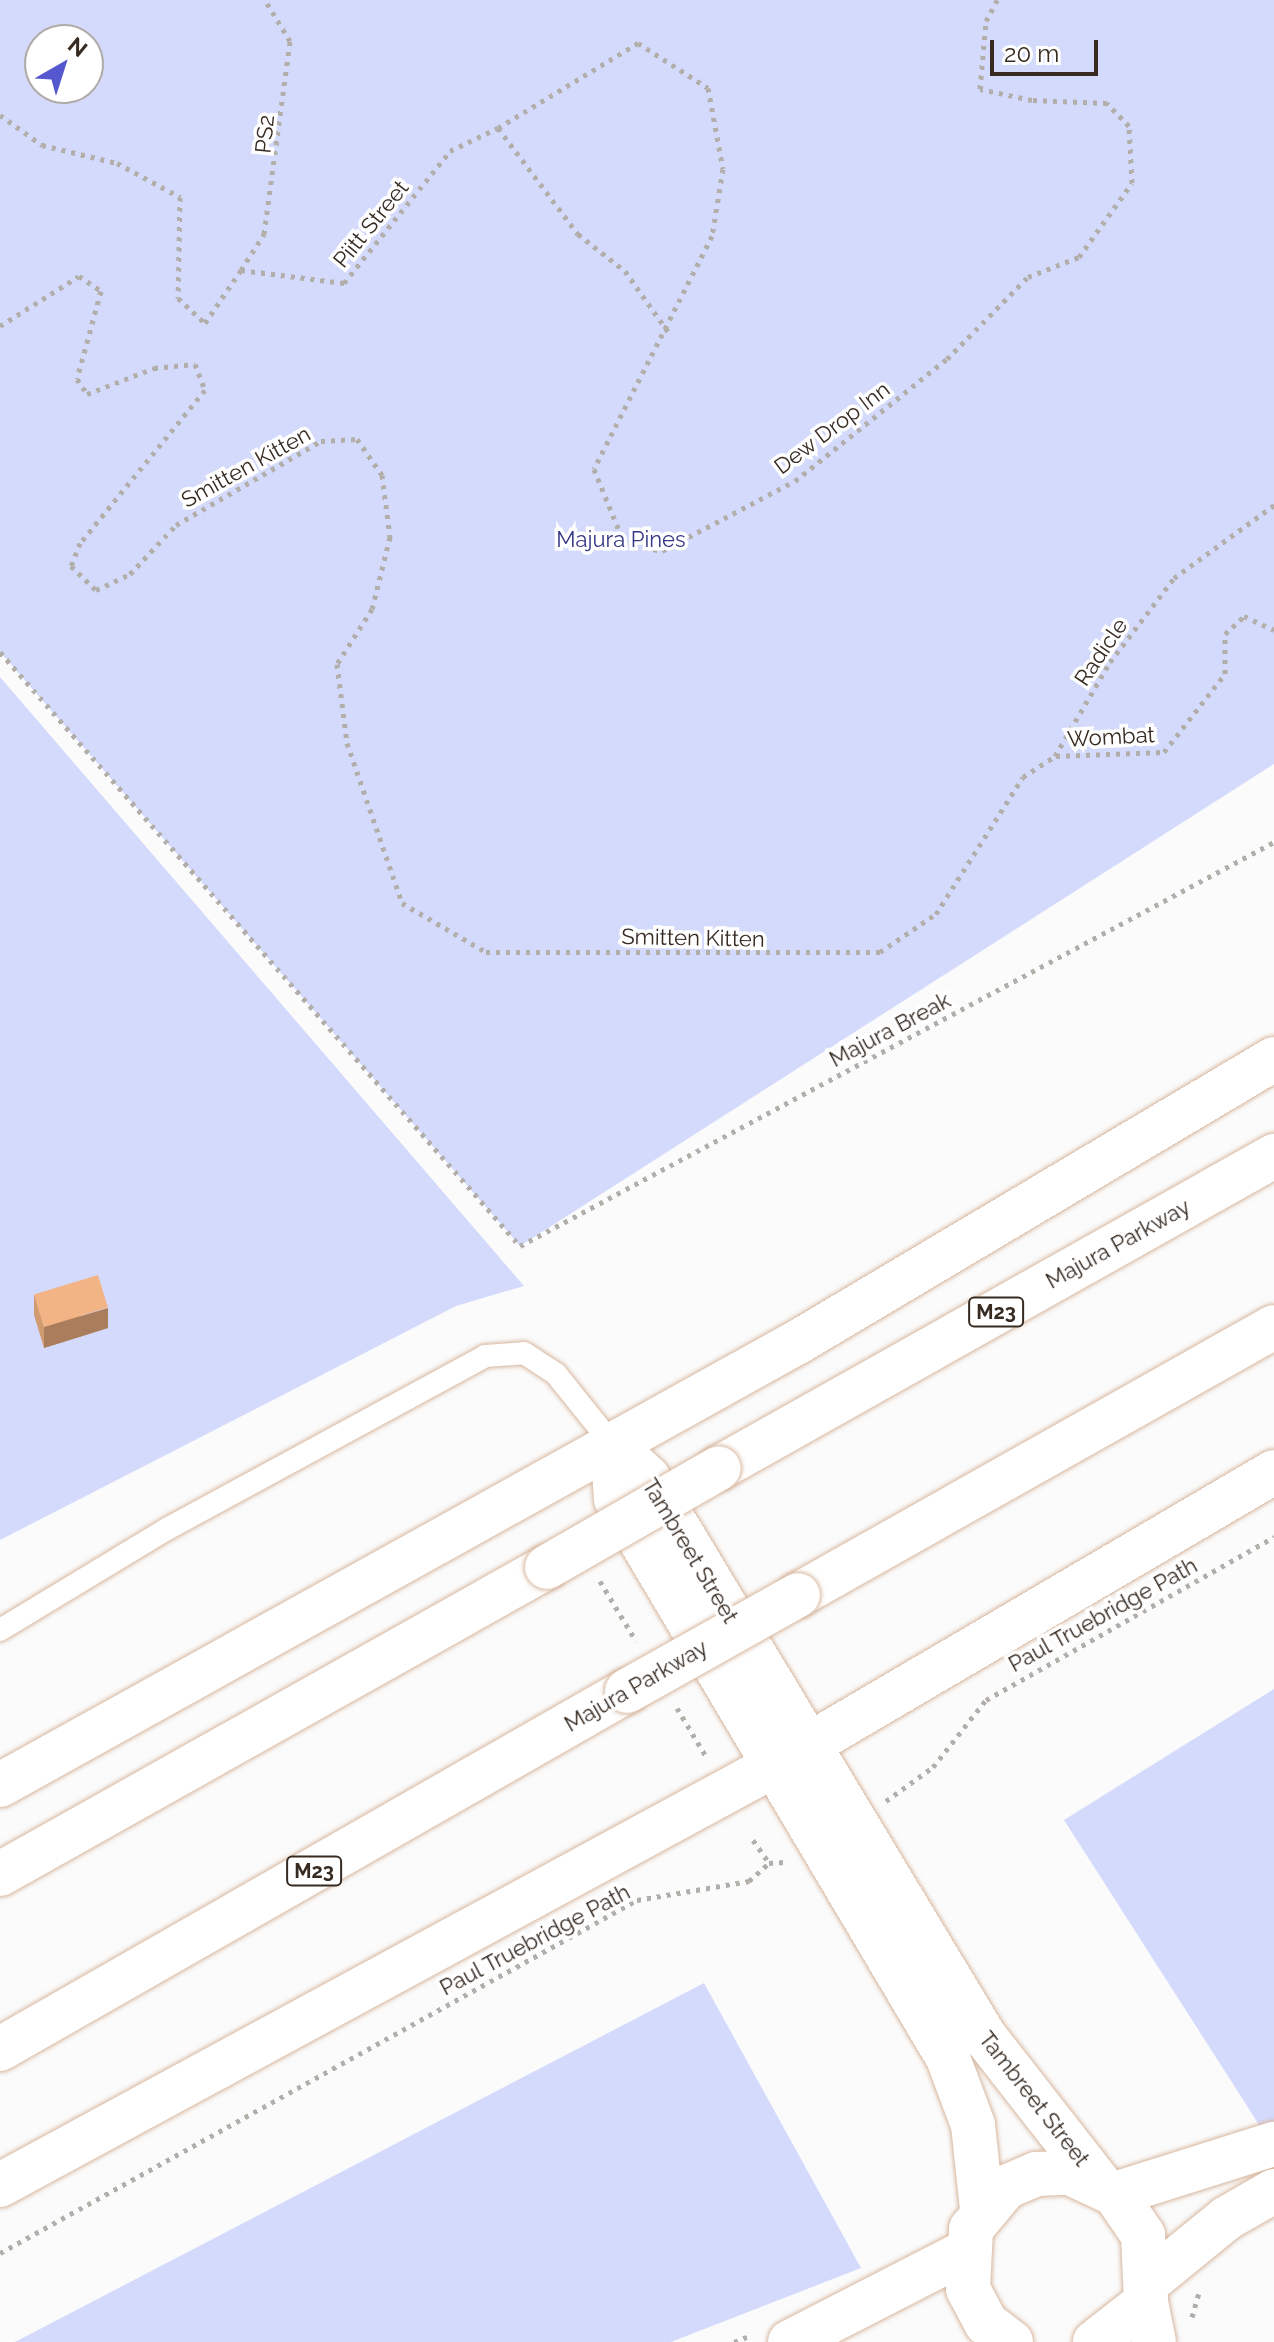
<!DOCTYPE html>
<style>
body{margin:0}
#map{position:relative;width:1274px;height:2342px;overflow:hidden;background:#fbfbfb;font-family:Raleway,sans-serif}
div>[style]{position:absolute}
.green>*{inset:0;background:#d4dafc}
.path>*{height:5px;margin-top:-2.5px;transform-origin:0;background:repeating-linear-gradient(90deg,#b2aeaa 0 4px,transparent 0 10px)}
.roads{filter:drop-shadow(0 0 2px #d7b79f) drop-shadow(0 0 2px #d7b79f)}
.lane>*{height:22px;margin:-11px;padding:0 11px;transform-origin:11px;border-radius:11px;background:#fff}
.street>*{height:44px;margin:-22px;padding:0 22px;transform-origin:22px;border-radius:22px;background:#fff}
.secondary>*{height:44px;margin:-22px;padding:0 22px;transform-origin:22px;border-radius:22px;background:#fff}
.highway>*{height:44px;margin:-22px;padding:0 22px;transform-origin:22px;border-radius:22px;background:#fff}
.bridges{filter:drop-shadow(0 0 2px #d7b79f) drop-shadow(0 0 2px #d7b79f)}
.highway-bridge>*{height:44px;margin:-22px;padding:0 22px;transform-origin:22px;border-radius:22px;background:#fff}
.wall>*{inset:0;background:#d19b72}
.shaded-wall>*{inset:0;background:#aa7e5d}
.building>*{inset:0;background:#f3b485;transform-origin:0 0}
span{translate:-50% -50%;white-space:nowrap;text-align:center;line-height:1.15;-webkit-text-stroke:7px #fff;paint-order:stroke}
.shield-label span{padding:2px 6px;background:#fff;border:2px solid;border-radius:6px;-webkit-text-stroke-width:0}
.shield-label{font-size:20px;color:#362a21;font-weight:700}
.street-label{font-size:22px;color:#362a21}
.park-label{font-size:22px;color:#343784}
.north{position:absolute;left:24px;top:24px;width:80px;height:80px;box-sizing:border-box;background:#fff;border:2px solid #afaaa6;border-radius:50%;rotate:39deg;font-size:22px;font-weight:700;line-height:32px;text-align:center;color:#362a21}
.north::after{content:'';display:block;margin:auto;width:28px;height:36px;background:#5457ce;clip-path:polygon(50% 0,100% 100%,50% 72%,0 100%)}
.scale{position:absolute;left:990px;top:40px;width:108px;height:36px;box-sizing:border-box;border:4px solid #362a21;border-top:0;padding-left:10px;font-size:24px;line-height:28px;white-space:nowrap;color:#362a21;-webkit-text-stroke:6px #fff;paint-order:stroke}
</style>
<div id="map">
<div class="green">
<div style="clip-path:polygon(evenodd,0 0,1274px 0,1274px 764px,520px 1246px,0 652px,0 0,40px 40px,88px 40px,88px 88px,40px 88px,40px 40px)"></div>
<div style="clip-path:polygon(0 677px,524px 1286px,456px 1306px,0 1540px)"></div>
<div style="clip-path:polygon(1274px 1689px,1274px 2148px,1064px 1820px)"></div>
<div style="clip-path:polygon(704px 1983px,861px 2268px,671px 2342px,15px 2342px)"></div>
</div>
<div class="path">
<div style="left:0;top:115px;width:52px;rotate:35.5deg"></div>
<div style="left:42px;top:145px;width:77px;rotate:13.5deg"></div>
<div style="left:117px;top:163px;width:72px;rotate:28.4deg"></div>
<div style="left:180px;top:197px;width:101px;rotate:91.1deg"></div>
<div style="left:178px;top:298px;width:37px;rotate:43deg"></div>
<div style="left:205px;top:323px;width:64px;rotate:-55.8deg"></div>
<div style="left:241px;top:270px;width:104px;rotate:7.2deg"></div>
<div style="left:344px;top:283px;width:169px;rotate:-51.2deg"></div>
<div style="left:450px;top:151px;width:53px;rotate:-25.6deg"></div>
<div style="left:498px;top:128px;width:133px;rotate:53deg"></div>
<div style="left:578px;top:234px;width:60px;rotate:38.2deg"></div>
<div style="left:625px;top:271px;width:76px;rotate:54.6deg"></div>
<div style="left:498px;top:128px;width:164px;rotate:-31.3deg"></div>
<div style="left:638px;top:43px;width:83px;rotate:32.7deg"></div>
<div style="left:708px;top:88px;width:82px;rotate:79.5deg"></div>
<div style="left:723px;top:169px;width:68px;rotate:99.3deg"></div>
<div style="left:712px;top:236px;width:261px;rotate:116.9deg"></div>
<div style="left:594px;top:469px;width:80px;rotate:67.9deg"></div>
<div style="left:624px;top:543px;width:39px;rotate:12deg"></div>
<div style="left:662px;top:551px;width:150px;rotate:-27.8deg"></div>
<div style="left:795px;top:481px;width:195px;rotate:-38.8deg"></div>
<div style="left:947px;top:359px;width:115px;rotate:-45.4deg"></div>
<div style="left:1028px;top:277px;width:55px;rotate:-21.4deg"></div>
<div style="left:1079px;top:257px;width:91px;rotate:-54.4deg"></div>
<div style="left:1132px;top:183px;width:57px;rotate:-93deg"></div>
<div style="left:1129px;top:126px;width:32px;rotate:-134deg"></div>
<div style="left:1107px;top:103px;width:75px;rotate:-177.7deg"></div>
<div style="left:1032px;top:100px;width:53px;rotate:-168.1deg"></div>
<div style="left:980px;top:89px;width:68px;rotate:-85deg"></div>
<div style="left:986px;top:21px;width:24px;rotate:-62deg"></div>
<div style="left:241px;top:270px;width:43px;rotate:-57.4deg"></div>
<div style="left:264px;top:234px;width:195px;rotate:-82.3deg"></div>
<div style="left:290px;top:41px;width:48px;rotate:-121.4deg"></div>
<div style="left:0;top:326px;width:93px;rotate:-32.3deg"></div>
<div style="left:79px;top:276px;width:27px;rotate:34deg"></div>
<div style="left:101px;top:291px;width:91px;rotate:105.3deg"></div>
<div style="left:77px;top:379px;width:18px;rotate:56deg"></div>
<div style="left:87px;top:394px;width:72px;rotate:-21.2deg"></div>
<div style="left:154px;top:368px;width:41px;rotate:-5.6deg"></div>
<div style="left:195px;top:364px;width:28px;rotate:69deg"></div>
<div style="left:205px;top:390px;width:198px;rotate:129.2deg"></div>
<div style="left:80px;top:543px;width:25px;rotate:111deg"></div>
<div style="left:71px;top:566px;width:35px;rotate:44deg"></div>
<div style="left:96px;top:590px;width:38px;rotate:-25deg"></div>
<div style="left:130px;top:574px;width:67px;rotate:-46.8deg"></div>
<div style="left:176px;top:525px;width:168px;rotate:-30.1deg"></div>
<div style="left:321px;top:441px;width:36px;rotate:-3deg"></div>
<div style="left:357px;top:439px;width:44px;rotate:55.2deg"></div>
<div style="left:382px;top:475px;width:63px;rotate:82.6deg"></div>
<div style="left:390px;top:537px;width:74px;rotate:104deg"></div>
<div style="left:372px;top:609px;width:65px;rotate:122.5deg"></div>
<div style="left:337px;top:664px;width:80px;rotate:82.8deg"></div>
<div style="left:347px;top:743px;width:169px;rotate:71deg"></div>
<div style="left:402px;top:903px;width:97px;rotate:30.3deg"></div>
<div style="left:486px;top:952px;width:394px"></div>
<div style="left:880px;top:952px;width:68px;rotate:-34.2deg"></div>
<div style="left:936px;top:914px;width:162px;rotate:-57.6deg"></div>
<div style="left:1023px;top:777px;width:38px;rotate:-33deg"></div>
<div style="left:1055px;top:756px;width:109px;rotate:-59.7deg"></div>
<div style="left:1110px;top:662px;width:106px;rotate:-52.7deg"></div>
<div style="left:1174px;top:578px;width:124px;rotate:-36.1deg"></div>
<div style="left:0;top:652px;width:789px;rotate:48.8deg"></div>
<div style="left:520px;top:1246px;width:855px;rotate:-28.18deg"></div>
<div style="left:1056px;top:756px;width:108px;rotate:-2.1deg"></div>
<div style="left:1164px;top:752px;width:99px;rotate:-52deg"></div>
<div style="left:1225px;top:674px;width:40px;rotate:-90deg"></div>
<div style="left:1225px;top:634px;width:26px;rotate:-43deg"></div>
<div style="left:1244px;top:616px;width:33px;rotate:25deg"></div>
<div style="left:600px;top:1581px;width:70px;rotate:59deg"></div>
<div style="left:677px;top:1708px;width:58px;rotate:59deg"></div>
<div style="left:886px;top:1801px;width:58px;rotate:-35.9deg"></div>
<div style="left:933px;top:1767px;width:85px;rotate:-51.7deg"></div>
<div style="left:986px;top:1700px;width:331px;rotate:-29.5deg"></div>
<div style="left:753px;top:1840px;width:28px;rotate:55deg"></div>
<div style="left:0;top:2253px;width:728px;rotate:-28.99deg"></div>
<div style="left:637px;top:1900px;width:114px;rotate:-9.6deg"></div>
<div style="left:749px;top:1881px;width:27px;rotate:-42deg"></div>
<div style="left:769px;top:1863px;width:16px;rotate:-4deg"></div>
<div style="left:1192px;top:2317px;width:26px;rotate:-74deg"></div>
<div style="left:734px;top:2342px;width:18px;rotate:-22deg"></div>
</div>
<div class="roads">
<div class="lane">
<div style="left:0;top:1630px;width:195px;rotate:-31.2deg"></div>
<div style="left:167px;top:1529px;width:362px;rotate:-28.5deg"></div>
<div style="left:485px;top:1356px;width:39px;rotate:-4deg"></div>
<div style="left:524px;top:1353px;width:38px;rotate:33deg"></div>
<div style="left:556px;top:1374px;width:90px;rotate:51.3deg"></div>
</div>
<div class="street">
<div style="left:1146px;top:2302px;width:41px;rotate:78.7deg"></div>
</div>
<div class="secondary">
<div style="left:612px;top:1444px;width:50px;rotate:43.4deg"></div>
<div style="left:648px;top:1478px;width:653px;rotate:58.92deg"></div>
<div style="left:985px;top:2037px;width:187px;rotate:52deg"></div>
<div style="left:612px;top:1444px;width:55px;rotate:85.8deg"></div>
<div style="left:616px;top:1499px;width:650px;rotate:59.29deg"></div>
<div style="left:948px;top:2058px;width:72px;rotate:69.5deg"></div>
<div style="left:973px;top:2125px;width:84px;rotate:83.9deg"></div>
<div style="left:1115px;top:2194px;width:167px;rotate:-17.5deg"></div>
<div style="left:1146px;top:2284px;width:104px;rotate:-39.2deg"></div>
<div style="left:1227px;top:2218px;width:54px;rotate:-29.9deg"></div>
<div style="left:790px;top:2342px;width:197px;rotate:-27.2deg"></div>
<div style="left:1011px;top:2342px;width:31px;rotate:-143deg"></div>
<div style="left:986px;top:2323px;width:38px;rotate:-118deg"></div>
<div style="left:968px;top:2289px;width:60px;rotate:-87.1deg"></div>
<div style="left:971px;top:2229px;width:55px;rotate:-50.2deg"></div>
<div style="left:1006px;top:2187px;width:33px;rotate:-23deg"></div>
<div style="left:1036px;top:2174px;width:34px;rotate:-2deg"></div>
<div style="left:1070px;top:2173px;width:50px;rotate:25deg"></div>
<div style="left:1115px;top:2194px;width:50px;rotate:55.7deg"></div>
<div style="left:1143px;top:2235px;width:67px;rotate:87.4deg"></div>
<div style="left:1146px;top:2302px;width:65px;rotate:141.9deg"></div>
</div>
<div class="highway">
<div style="left:719px;top:1468px;width:637px;rotate:-29.34deg"></div>
<div style="left:798px;top:1595px;width:546px;rotate:-29.38deg"></div>
<div style="left:0;top:1785px;width:913px;rotate:-29.04deg"></div>
<div style="left:798px;top:1342px;width:554px;rotate:-30.73deg"></div>
<div style="left:0;top:1874px;width:627px;rotate:-29.3deg"></div>
<div style="left:0;top:2049px;width:722px;rotate:-29.73deg"></div>
<div style="left:0;top:2185px;width:877px;rotate:-28.46deg"></div>
<div style="left:771px;top:1767px;width:583px;rotate:-30.39deg"></div>
</div>
</div>
<div class="bridges">
<div class="highway-bridge">
<div style="left:547px;top:1567px;width:198px;rotate:-29.9deg"></div>
<div style="left:627px;top:1691px;width:196px;rotate:-29.3deg"></div>
</div>
</div>
<div class="wall">
<div style="clip-path:polygon(34px 1295px,108px 1328px,44px 1348px,34px 1315px)"></div>
</div>
<div class="shaded-wall">
<div style="clip-path:polygon(108px 1308px,108px 1328px,44px 1348px,44px 1327px)"></div>
</div>
<div class="building">
<div style="left:98px;top:1275px;width:34px;height:67px;rotate:73deg"></div>
</div>
<div class="shield-label">
<span style="left:996px;top:1312px">M23</span>
<span style="left:314px;top:1871px">M23</span>
</div>
<div class="street-label">
<span style="left:265px;top:134px;rotate:-84deg">PS2</span>
<span style="left:371px;top:224px;rotate:-51deg">Piitt Street</span>
<span style="left:832px;top:428px;rotate:-37deg">Dew Drop Inn</span>
<span style="left:246px;top:467px;rotate:-29deg">Smitten Kitten</span>
<span style="left:1101px;top:652px;rotate:-56deg">Radicle</span>
<span style="left:1111px;top:737px;rotate:-3deg">Wombat</span>
<span style="left:693px;top:938px;rotate:1deg">Smitten Kitten</span>
<span style="left:890px;top:1030px;rotate:-28deg">Majura Break</span>
<span style="left:1118px;top:1244px;rotate:-29deg">Majura Parkway</span>
<span style="left:690px;top:1551px;rotate:59deg">Tambreet Street</span>
<span style="left:1103px;top:1615px;rotate:-29deg">Paul Truebridge Path</span>
<span style="left:636px;top:1686px;rotate:-30deg">Majura Parkway</span>
<span style="left:535px;top:1940px;rotate:-28deg">Paul Truebridge Path</span>
<span style="left:1034px;top:2099px;rotate:52deg">Tambreet Street</span>
</div>
<div class="park-label">
<span style="left:621px;top:540px">Majura Pines</span>
</div>
<div class="north">N</div>
<div class="scale">20 m</div>
</div>
